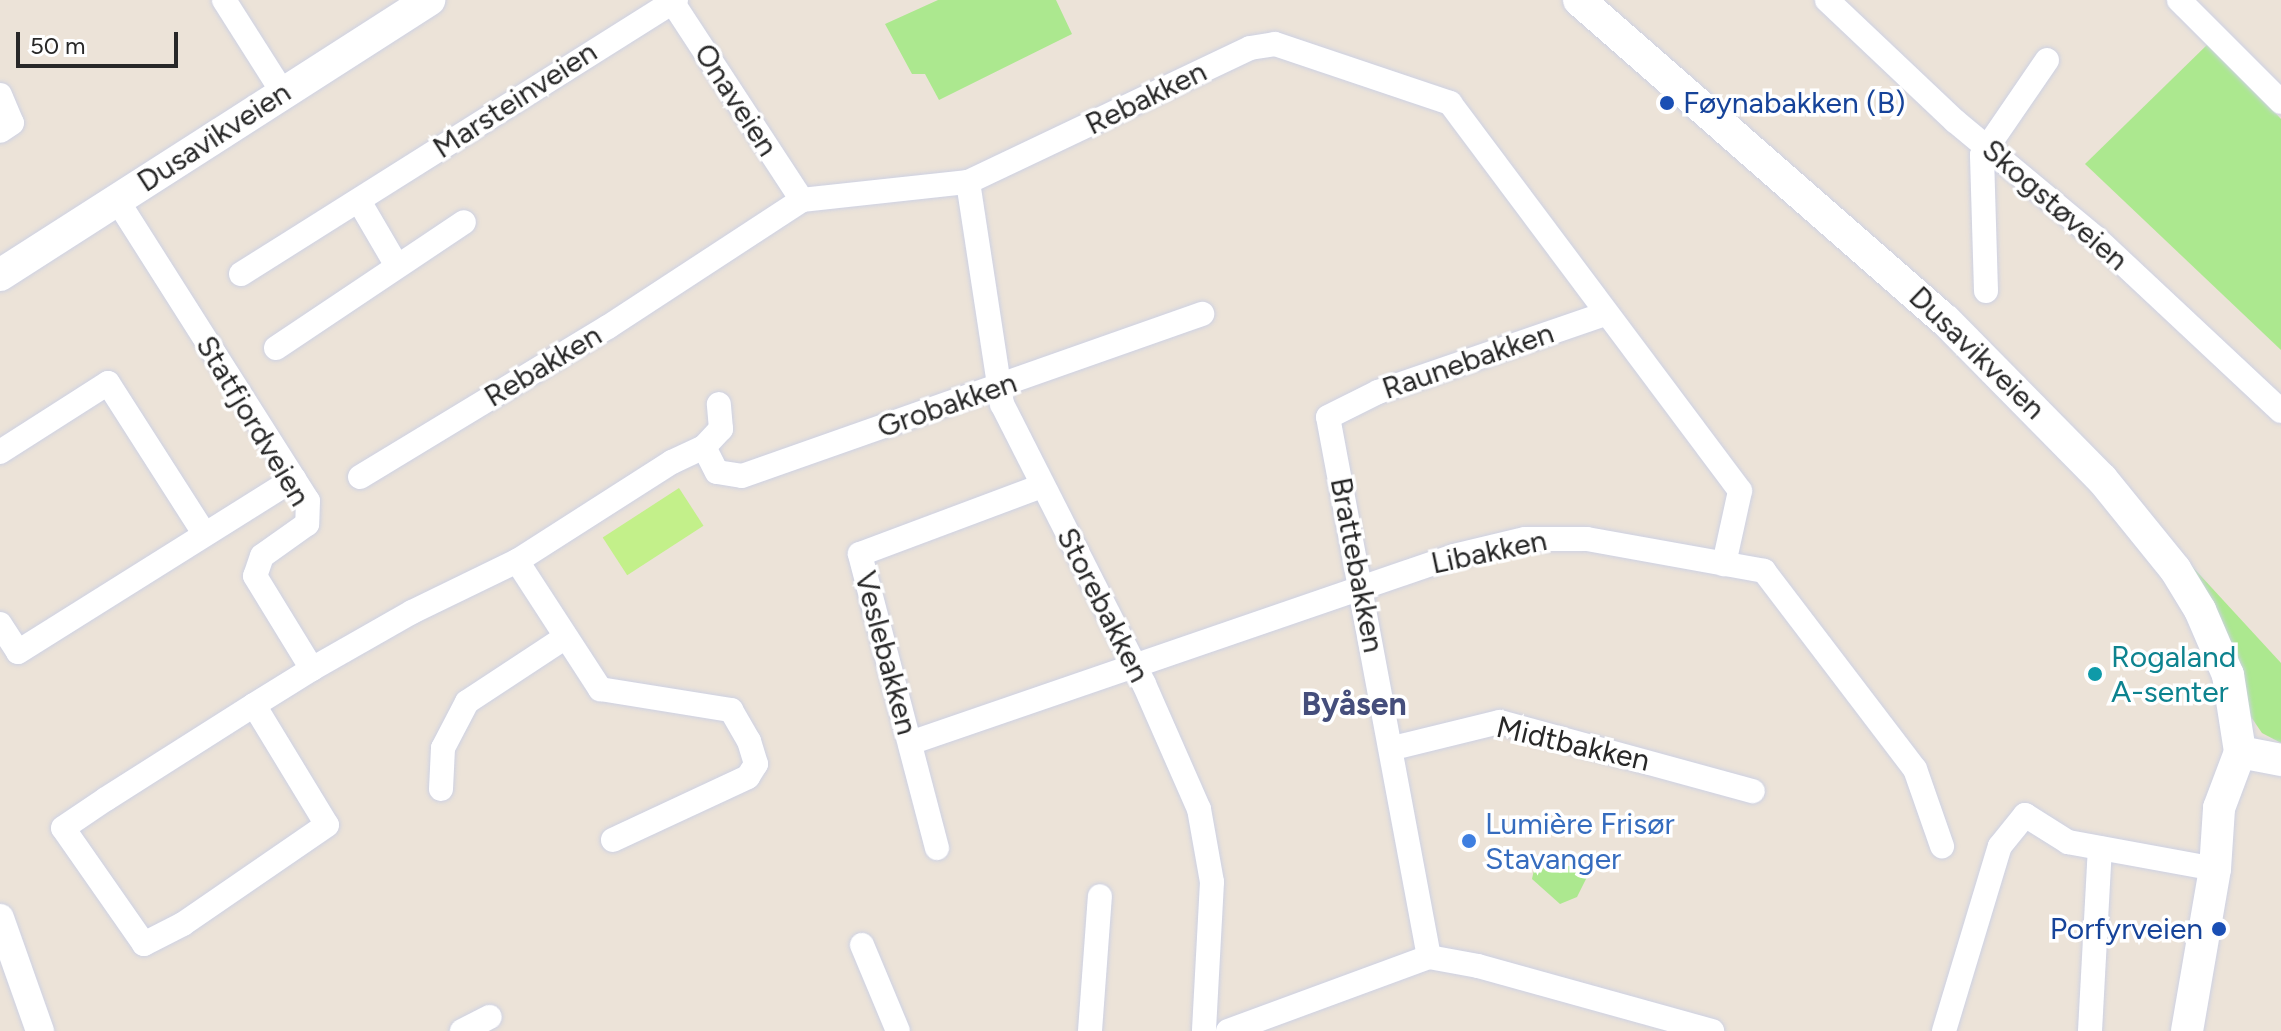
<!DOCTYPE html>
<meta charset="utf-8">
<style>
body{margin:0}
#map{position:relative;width:2281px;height:1031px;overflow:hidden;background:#ece3d8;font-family:Figtree,sans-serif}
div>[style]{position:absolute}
.green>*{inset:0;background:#ace88f}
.pitch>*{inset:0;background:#c3f08a;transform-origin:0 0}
.roads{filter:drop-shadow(0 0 2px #cdd1e3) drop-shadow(0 0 2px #cdd1e3)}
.minor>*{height:24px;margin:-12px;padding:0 12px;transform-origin:12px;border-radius:12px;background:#fff}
.tertiary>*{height:28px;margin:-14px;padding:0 14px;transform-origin:14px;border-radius:14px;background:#fff}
.secondary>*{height:32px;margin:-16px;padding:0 16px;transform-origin:16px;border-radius:16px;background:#fff}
.dots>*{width:22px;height:22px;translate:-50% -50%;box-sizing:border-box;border:4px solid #fff;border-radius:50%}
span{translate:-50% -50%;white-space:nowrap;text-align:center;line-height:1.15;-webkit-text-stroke:7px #fff;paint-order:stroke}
.street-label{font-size:30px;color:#282828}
.transit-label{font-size:30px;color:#164399}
.left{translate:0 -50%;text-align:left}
.right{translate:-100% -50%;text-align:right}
.culture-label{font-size:30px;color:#0d838f}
.shop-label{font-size:30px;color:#366cbe}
.neighbourhood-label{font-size:32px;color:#454e7b;font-weight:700}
.scale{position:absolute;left:16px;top:32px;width:162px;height:36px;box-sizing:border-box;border:4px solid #282828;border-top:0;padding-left:10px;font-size:24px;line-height:28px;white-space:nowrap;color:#282828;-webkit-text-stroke:6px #fff;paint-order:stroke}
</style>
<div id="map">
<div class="green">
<div style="clip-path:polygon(938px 0,1056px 0,1072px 34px,939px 100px,925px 74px,912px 74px,885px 24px)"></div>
<div style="clip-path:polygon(2210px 42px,2281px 119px,2281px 350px,2085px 164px)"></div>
<div style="clip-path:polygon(2165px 537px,2281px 663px,2281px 743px,2262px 733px,2249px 714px)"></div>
<div style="clip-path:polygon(1547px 861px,1590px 871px,1577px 897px,1560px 904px,1532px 879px,1535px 865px)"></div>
</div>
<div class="pitch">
<div style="left:679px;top:488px;width:45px;height:91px;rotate:57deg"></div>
</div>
<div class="roads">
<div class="minor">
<div style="left:224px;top:0;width:110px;rotate:57.6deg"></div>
<div style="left:671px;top:0;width:239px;rotate:56.8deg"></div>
<div style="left:1827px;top:0;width:176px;rotate:43.4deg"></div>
<div style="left:1955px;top:121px;width:183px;rotate:39.7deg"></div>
<div style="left:2096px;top:238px;width:253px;rotate:43.1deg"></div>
<div style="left:2179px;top:0;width:144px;rotate:45deg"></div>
<div style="left:0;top:95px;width:30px;rotate:67deg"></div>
<div style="left:12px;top:123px;width:14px;rotate:146deg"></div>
<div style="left:968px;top:182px;width:225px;rotate:81.3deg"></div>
<div style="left:1002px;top:404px;width:314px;rotate:63.1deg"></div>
<div style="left:1144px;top:684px;width:137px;rotate:66.3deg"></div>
<div style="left:1199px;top:809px;width:74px;rotate:79.9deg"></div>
<div style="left:1212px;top:882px;width:149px;rotate:93.1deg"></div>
<div style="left:117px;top:200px;width:356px;rotate:57.6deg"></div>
<div style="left:308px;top:501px;width:23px;rotate:92deg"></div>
<div style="left:307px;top:524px;width:55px;rotate:144.6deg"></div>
<div style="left:262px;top:556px;width:21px;rotate:109deg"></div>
<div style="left:255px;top:576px;width:109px;rotate:58.5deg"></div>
<div style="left:359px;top:201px;width:75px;rotate:59.7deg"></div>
<div style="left:241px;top:274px;width:514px;rotate:-32.21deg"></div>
<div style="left:1986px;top:291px;width:136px;rotate:-91.7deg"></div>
<div style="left:1982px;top:155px;width:115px;rotate:-55.6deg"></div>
<div style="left:276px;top:348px;width:226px;rotate:-33.8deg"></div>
<div style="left:704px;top:447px;width:28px;rotate:63deg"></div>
<div style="left:717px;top:472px;width:25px;rotate:9deg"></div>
<div style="left:742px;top:476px;width:488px;rotate:-19.4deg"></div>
<div style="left:0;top:452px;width:128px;rotate:-32.6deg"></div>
<div style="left:108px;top:383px;width:178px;rotate:57.4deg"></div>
<div style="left:360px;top:477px;width:290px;rotate:-31.2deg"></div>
<div style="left:608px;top:327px;width:232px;rotate:-33.2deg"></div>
<div style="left:802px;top:200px;width:167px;rotate:-6.2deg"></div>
<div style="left:968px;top:182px;width:312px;rotate:-25.4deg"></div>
<div style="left:1250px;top:48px;width:25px;rotate:-9deg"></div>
<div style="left:1275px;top:44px;width:185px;rotate:18.6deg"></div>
<div style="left:1450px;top:103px;width:484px;rotate:53.2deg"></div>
<div style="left:1740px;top:491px;width:75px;rotate:102.4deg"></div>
<div style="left:517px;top:561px;width:153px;rotate:57deg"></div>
<div style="left:600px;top:689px;width:133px;rotate:9.1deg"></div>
<div style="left:731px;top:710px;width:36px;rotate:60deg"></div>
<div style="left:749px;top:741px;width:24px;rotate:73deg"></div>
<div style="left:756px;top:764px;width:15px;rotate:122deg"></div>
<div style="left:748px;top:777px;width:149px;rotate:155deg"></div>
<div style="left:0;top:624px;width:33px;rotate:57deg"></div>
<div style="left:18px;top:652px;width:326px;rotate:-32.1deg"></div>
<div style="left:254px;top:705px;width:140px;rotate:58.7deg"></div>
<div style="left:327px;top:825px;width:175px;rotate:145.5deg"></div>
<div style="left:183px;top:924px;width:44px;rotate:152.9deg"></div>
<div style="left:144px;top:944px;width:141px;rotate:-124.9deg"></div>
<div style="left:63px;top:828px;width:52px;rotate:-34deg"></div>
<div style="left:106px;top:799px;width:175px;rotate:-32.4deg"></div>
<div style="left:254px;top:705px;width:68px;rotate:-31.8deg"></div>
<div style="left:312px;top:669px;width:115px;rotate:-29.7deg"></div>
<div style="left:412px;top:612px;width:117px;rotate:-25.9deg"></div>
<div style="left:517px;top:561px;width:184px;rotate:-32.6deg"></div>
<div style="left:672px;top:462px;width:35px;rotate:-25deg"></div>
<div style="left:704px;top:447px;width:25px;rotate:-47deg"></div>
<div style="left:721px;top:429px;width:25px;rotate:-95deg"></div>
<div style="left:910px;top:743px;width:575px;rotate:-18.97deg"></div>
<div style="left:1454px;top:556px;width:73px;rotate:-13.5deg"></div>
<div style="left:1525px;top:539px;width:62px"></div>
<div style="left:1587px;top:539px;width:180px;rotate:10.2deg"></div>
<div style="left:1764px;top:571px;width:249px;rotate:52.7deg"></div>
<div style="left:1915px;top:769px;width:82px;rotate:70.7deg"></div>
<div style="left:1393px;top:748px;width:110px;rotate:-13.7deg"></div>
<div style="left:1500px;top:722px;width:262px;rotate:15.3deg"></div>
<div style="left:441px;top:789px;width:41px;rotate:-87.2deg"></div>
<div style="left:443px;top:748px;width:52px;rotate:-62.4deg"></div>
<div style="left:467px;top:702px;width:116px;rotate:-33.4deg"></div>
<div style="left:937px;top:848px;width:304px;rotate:-104.7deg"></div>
<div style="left:860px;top:554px;width:194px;rotate:-20.5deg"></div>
<div style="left:862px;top:945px;width:93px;rotate:67.3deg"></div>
<div style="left:1429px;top:957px;width:549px;rotate:-100.59deg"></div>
<div style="left:1328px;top:417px;width:56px;rotate:-26.6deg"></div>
<div style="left:1378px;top:392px;width:239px;rotate:-19deg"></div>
<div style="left:462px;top:1031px;width:31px;rotate:-27deg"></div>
<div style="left:1090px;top:1031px;width:135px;rotate:-85.8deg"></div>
<div style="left:1228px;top:1031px;width:214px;rotate:-20.2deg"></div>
<div style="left:1429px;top:957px;width:50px;rotate:10.4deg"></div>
<div style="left:1478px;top:966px;width:243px;rotate:15.5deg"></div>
<div style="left:1944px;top:1031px;width:193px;rotate:-73.2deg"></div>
<div style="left:2000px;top:846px;width:40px;rotate:-51deg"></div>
<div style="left:2025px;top:815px;width:51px;rotate:32.1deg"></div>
<div style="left:2068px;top:842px;width:149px;rotate:10.4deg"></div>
<div style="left:2090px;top:1031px;width:183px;rotate:-86.9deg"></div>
</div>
<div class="tertiary">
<div style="left:0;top:918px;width:120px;rotate:70.5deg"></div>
</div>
<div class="secondary">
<div style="left:1579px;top:0;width:486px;rotate:41.2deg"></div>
<div style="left:1945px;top:320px;width:223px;rotate:45.4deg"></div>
<div style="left:2102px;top:479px;width:116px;rotate:51deg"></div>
<div style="left:2175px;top:569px;width:48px;rotate:58.6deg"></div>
<div style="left:2200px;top:610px;width:71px;rotate:66.7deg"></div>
<div style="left:2228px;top:675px;width:78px;rotate:81.1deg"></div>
<div style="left:2240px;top:752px;width:42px;rotate:11deg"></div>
<div style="left:0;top:275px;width:510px;rotate:-32.66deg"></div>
<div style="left:2187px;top:1031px;width:164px;rotate:-80.2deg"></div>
<div style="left:2215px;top:869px;width:61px;rotate:-86.2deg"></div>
<div style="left:2219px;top:808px;width:60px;rotate:-69.4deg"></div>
</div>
</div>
<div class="dots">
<div style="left:1667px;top:103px;background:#1a4fb4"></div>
<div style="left:2095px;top:674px;background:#0f9aa8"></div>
<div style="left:1469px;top:841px;background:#3f7fe0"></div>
<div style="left:2219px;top:929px;background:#1a4fb4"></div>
</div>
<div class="street-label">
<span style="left:1146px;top:98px;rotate:-26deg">Rebakken</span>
<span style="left:515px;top:100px;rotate:-33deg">Marsteinveien</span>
<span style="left:736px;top:100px;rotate:57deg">Onaveien</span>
<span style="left:214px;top:137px;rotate:-33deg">Dusavikveien</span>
<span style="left:2055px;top:205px;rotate:41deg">Skogstøveien</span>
<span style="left:1977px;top:353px;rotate:44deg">Dusavikveien</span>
<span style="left:1468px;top:361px;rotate:-19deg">Raunebakken</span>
<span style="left:543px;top:366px;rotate:-31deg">Rebakken</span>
<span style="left:947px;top:405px;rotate:-19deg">Grobakken</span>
<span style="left:253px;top:421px;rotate:59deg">Statfjordveien</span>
<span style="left:1489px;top:552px;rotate:-12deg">Libakken</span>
<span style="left:1357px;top:565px;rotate:79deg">Brattebakken</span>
<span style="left:1103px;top:605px;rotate:63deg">Storebakken</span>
<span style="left:886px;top:653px;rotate:75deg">Veslebakken</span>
<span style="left:1573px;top:744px;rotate:13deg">Midtbakken</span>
</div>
<div class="transit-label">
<span class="left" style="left:1683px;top:103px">Føynabakken (B)</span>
<span class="right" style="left:2203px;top:929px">Porfyrveien</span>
</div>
<div class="culture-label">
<span class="left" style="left:2111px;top:674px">Rogaland<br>A-senter</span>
</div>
<div class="shop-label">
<span class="left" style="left:1485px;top:841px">Lumière Frisør<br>Stavanger</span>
</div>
<div class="neighbourhood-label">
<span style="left:1354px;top:704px">Byåsen</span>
</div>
<div class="scale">50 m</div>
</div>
